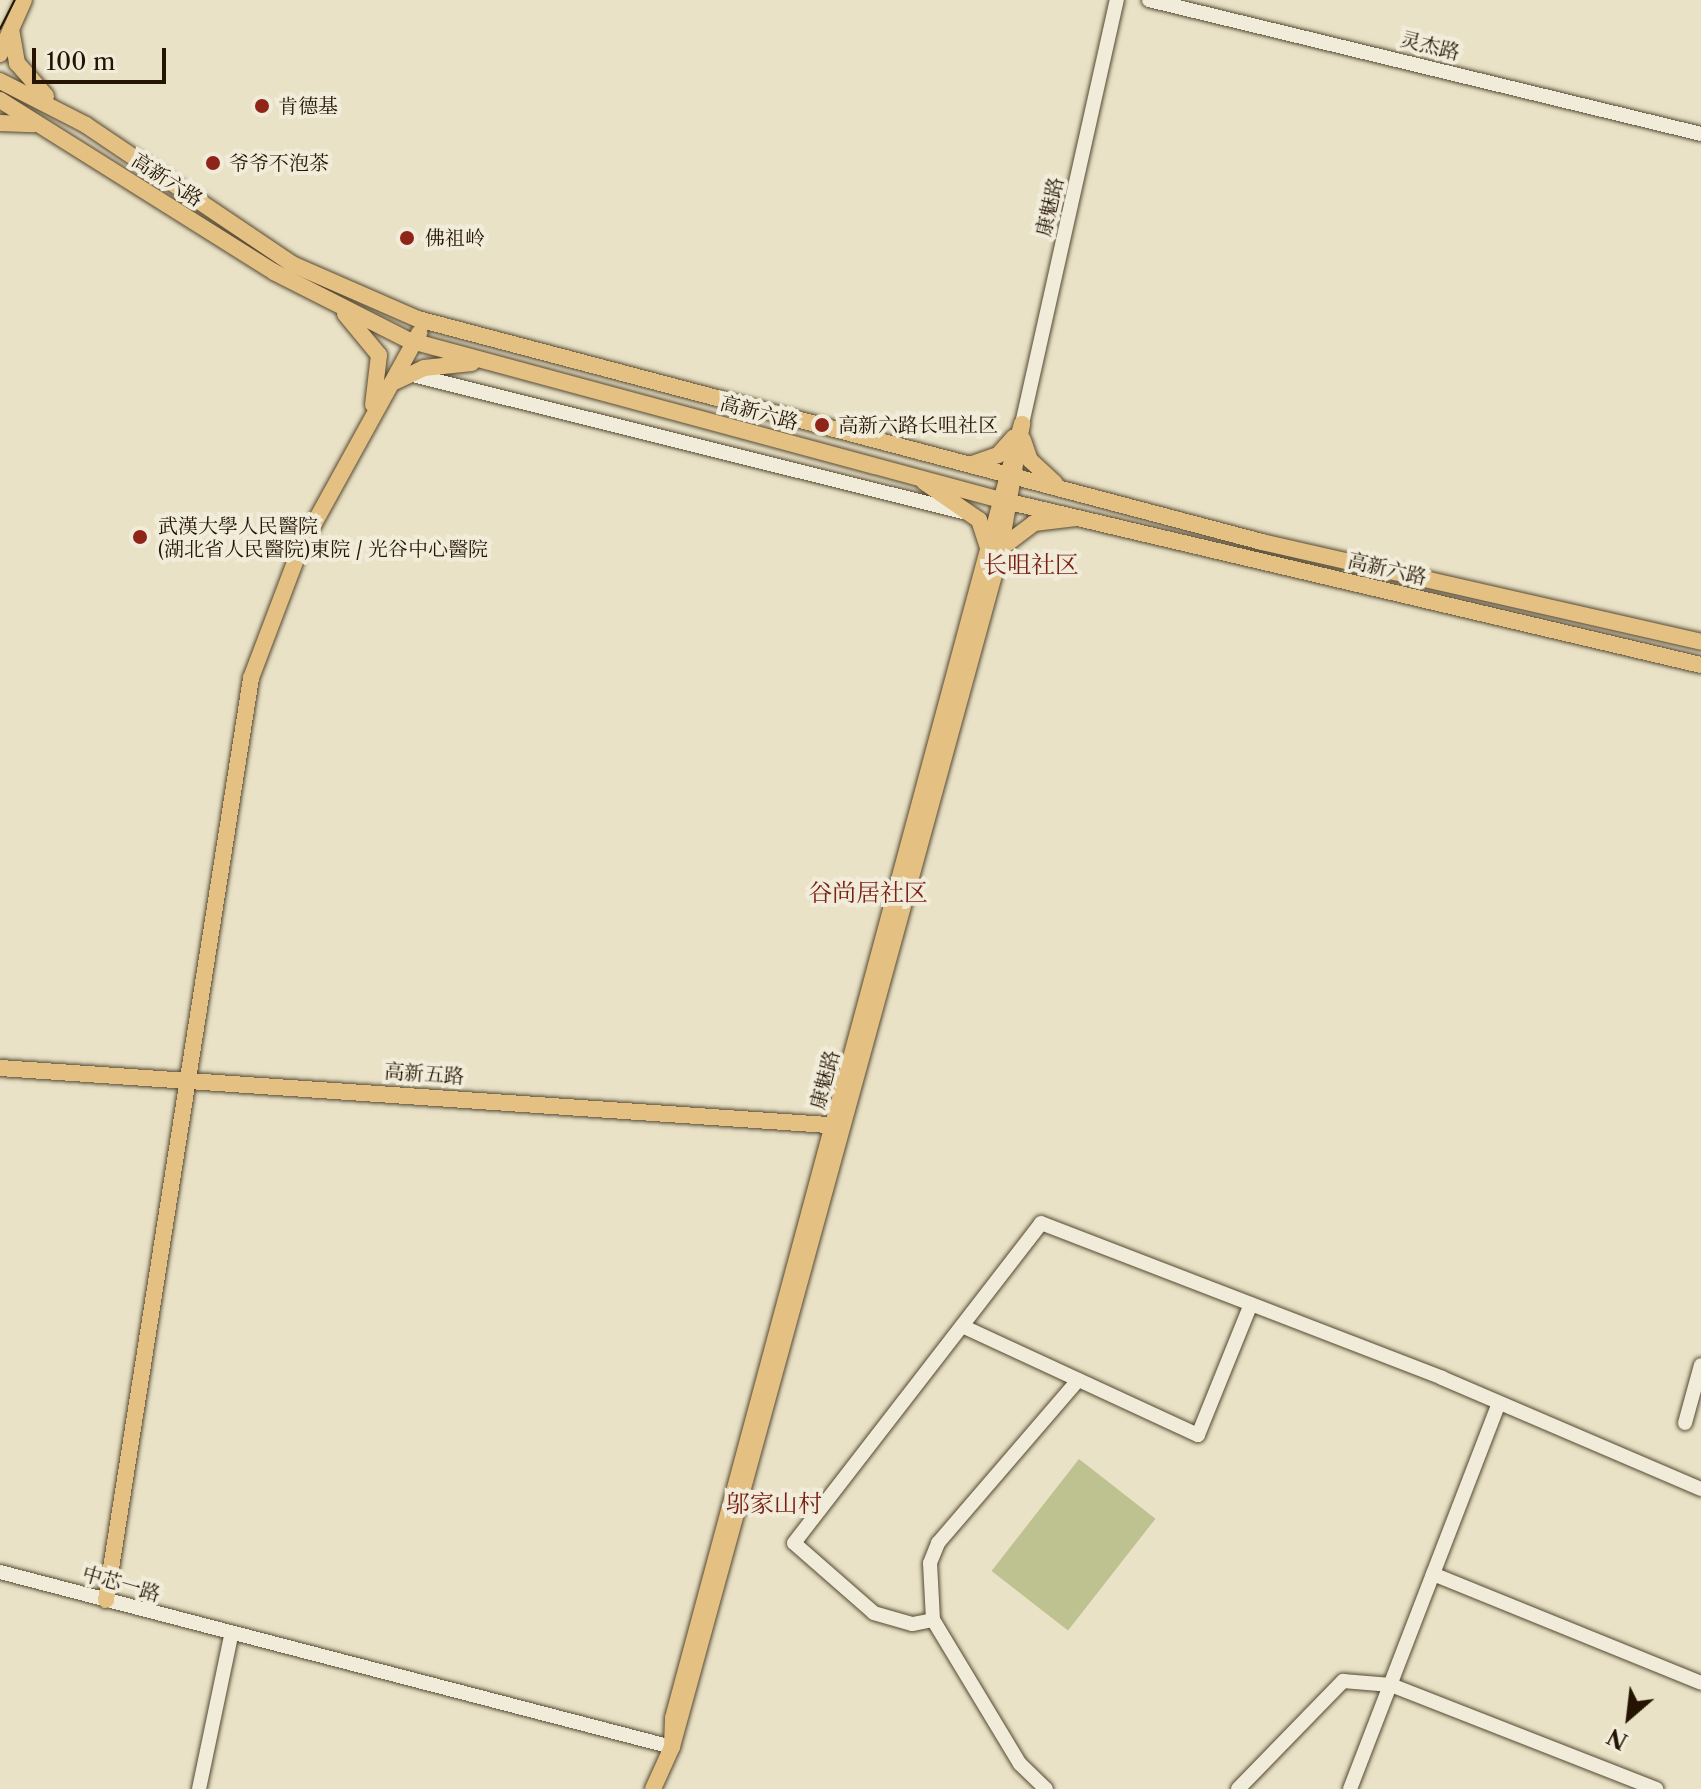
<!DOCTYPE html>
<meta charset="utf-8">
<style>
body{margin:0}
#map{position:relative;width:1701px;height:1789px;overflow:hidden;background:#e9e2c6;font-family:"Libre Caslon Text","Noto Serif SC",serif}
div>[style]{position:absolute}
.green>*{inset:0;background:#bec190;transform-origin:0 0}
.roads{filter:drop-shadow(0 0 2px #554832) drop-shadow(0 0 2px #554832)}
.minor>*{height:14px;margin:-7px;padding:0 7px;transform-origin:7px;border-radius:7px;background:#f1ecda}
.major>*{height:16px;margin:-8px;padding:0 8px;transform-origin:8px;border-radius:8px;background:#e4c183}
.tram>*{height:2px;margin:-1px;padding:0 1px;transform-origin:1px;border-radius:1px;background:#241401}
.dots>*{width:22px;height:22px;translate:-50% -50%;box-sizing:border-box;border:4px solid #f1ecda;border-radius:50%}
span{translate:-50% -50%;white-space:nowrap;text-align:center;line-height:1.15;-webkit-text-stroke:8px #f1ecda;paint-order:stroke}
.street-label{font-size:20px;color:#241401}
.poi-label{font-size:20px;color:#241401}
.left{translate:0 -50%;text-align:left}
.quarter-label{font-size:24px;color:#7a1f14}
.north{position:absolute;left:1589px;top:1677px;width:80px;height:80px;-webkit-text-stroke:6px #f1ecda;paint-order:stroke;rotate:208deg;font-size:22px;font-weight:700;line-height:32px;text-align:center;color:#241401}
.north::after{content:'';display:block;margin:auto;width:28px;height:36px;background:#241401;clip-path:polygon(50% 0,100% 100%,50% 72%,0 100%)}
.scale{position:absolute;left:32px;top:48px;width:134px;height:36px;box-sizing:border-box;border:4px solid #241401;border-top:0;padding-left:10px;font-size:24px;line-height:28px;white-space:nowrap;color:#241401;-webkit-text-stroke:6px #f1ecda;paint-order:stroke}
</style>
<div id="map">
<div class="green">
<div style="left:1079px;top:1459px;width:97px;height:142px;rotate:38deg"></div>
</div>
<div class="roads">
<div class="minor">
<div style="left:1149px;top:0;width:568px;rotate:13.64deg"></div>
<div style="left:409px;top:374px;width:571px;rotate:13.99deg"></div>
<div style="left:1022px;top:424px;width:435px;rotate:-77.4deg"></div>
<div style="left:962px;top:1326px;width:260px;rotate:24.8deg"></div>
<div style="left:1198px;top:1435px;width:141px;rotate:-68deg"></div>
<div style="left:1685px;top:1423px;width:60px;rotate:-74.6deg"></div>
<div style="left:0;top:1572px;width:694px;rotate:14.6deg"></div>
<div style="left:1433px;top:1574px;width:289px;rotate:22.1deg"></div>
<div style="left:933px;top:1620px;width:21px;rotate:169deg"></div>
<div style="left:912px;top:1624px;width:40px;rotate:-164deg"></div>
<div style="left:874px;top:1613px;width:106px;rotate:-138.8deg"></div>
<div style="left:794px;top:1543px;width:404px;rotate:-52.3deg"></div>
<div style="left:1041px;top:1223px;width:430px;rotate:21.1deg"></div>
<div style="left:1442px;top:1378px;width:282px;rotate:23.2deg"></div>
<div style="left:199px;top:1789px;width:156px;rotate:-78.2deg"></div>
<div style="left:1046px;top:1789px;width:36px;rotate:-136deg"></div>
<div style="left:1020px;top:1764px;width:168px;rotate:-121.1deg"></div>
<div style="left:933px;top:1620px;width:57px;rotate:-93deg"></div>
<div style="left:930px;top:1563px;width:22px;rotate:-68deg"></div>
<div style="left:938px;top:1543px;width:215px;rotate:-49.3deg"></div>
<div style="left:1238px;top:1789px;width:151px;rotate:-45.8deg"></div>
<div style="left:1343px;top:1681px;width:48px;rotate:4.8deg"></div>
<div style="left:1391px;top:1685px;width:285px;rotate:21.4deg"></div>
<div style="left:1350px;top:1789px;width:411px;rotate:-68.9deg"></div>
</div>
<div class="major">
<div style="left:11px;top:29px;width:35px;rotate:80deg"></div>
<div style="left:17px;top:63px;width:44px;rotate:48.7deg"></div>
<div style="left:0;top:54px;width:59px;rotate:-66deg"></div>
<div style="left:0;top:81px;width:97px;rotate:27.1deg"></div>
<div style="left:86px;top:125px;width:249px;rotate:34deg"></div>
<div style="left:292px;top:264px;width:137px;rotate:23.6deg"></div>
<div style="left:418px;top:319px;width:873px;rotate:14.8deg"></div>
<div style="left:1262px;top:542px;width:450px;rotate:12.8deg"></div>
<div style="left:0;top:100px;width:324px;rotate:32.1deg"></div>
<div style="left:274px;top:272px;width:150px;rotate:26.9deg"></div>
<div style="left:408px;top:340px;width:610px;rotate:15.11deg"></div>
<div style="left:997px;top:499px;width:723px;rotate:13.27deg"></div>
<div style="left:0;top:123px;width:34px;rotate:2deg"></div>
<div style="left:345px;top:314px;width:53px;rotate:50.3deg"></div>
<div style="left:379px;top:355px;width:50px;rotate:96.8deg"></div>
<div style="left:392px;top:383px;width:35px;rotate:-25deg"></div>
<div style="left:424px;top:368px;width:48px;rotate:-5.9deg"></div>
<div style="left:1022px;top:424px;width:135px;rotate:99.8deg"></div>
<div style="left:999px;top:557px;width:1234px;rotate:105.37deg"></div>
<div style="left:672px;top:1747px;width:29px;rotate:-88deg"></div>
<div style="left:673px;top:1718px;width:1340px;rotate:-74.91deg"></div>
<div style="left:1023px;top:440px;width:21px;rotate:71deg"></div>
<div style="left:1030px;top:460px;width:34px;rotate:43deg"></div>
<div style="left:972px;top:464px;width:28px;rotate:-19deg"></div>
<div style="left:998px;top:455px;width:24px;rotate:-48deg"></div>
<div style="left:924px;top:482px;width:67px;rotate:34.6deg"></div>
<div style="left:979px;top:520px;width:29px;rotate:72deg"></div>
<div style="left:1005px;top:545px;width:36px;rotate:-37deg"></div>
<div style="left:1034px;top:523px;width:42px;rotate:-6.8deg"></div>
<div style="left:0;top:1068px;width:844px;rotate:3.94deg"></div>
<div style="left:106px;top:1600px;width:933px;rotate:-81.06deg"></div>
<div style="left:251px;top:678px;width:138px;rotate:-69.2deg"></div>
<div style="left:300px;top:549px;width:247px;rotate:-61.1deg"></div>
<div style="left:653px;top:1789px;width:46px;rotate:-65.7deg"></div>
</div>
</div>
<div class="tram">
<div style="left:0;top:29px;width:33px;rotate:-63deg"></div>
</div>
<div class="dots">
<div style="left:262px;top:106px;background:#8f2418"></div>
<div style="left:213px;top:163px;background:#8f2418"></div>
<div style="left:407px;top:238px;background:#8f2418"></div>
<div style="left:822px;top:425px;background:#8f2418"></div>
<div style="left:140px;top:537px;background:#8f2418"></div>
</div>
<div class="street-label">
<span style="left:1430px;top:46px;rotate:14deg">灵杰路</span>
<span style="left:167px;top:180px;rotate:33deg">高新六路</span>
<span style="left:1050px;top:207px;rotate:-77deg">康魅路</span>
<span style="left:759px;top:413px;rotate:15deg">高新六路</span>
<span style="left:1387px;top:569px;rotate:13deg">高新六路</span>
<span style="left:424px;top:1074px;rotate:4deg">高新五路</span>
<span style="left:825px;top:1080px;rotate:-75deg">康魅路</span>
<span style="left:121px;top:1584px;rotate:16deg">中芯一路</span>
</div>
<div class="poi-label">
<span class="left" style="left:278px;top:106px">肯德基</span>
<span class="left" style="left:229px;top:163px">爷爷不泡茶</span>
<span class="left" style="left:425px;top:238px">佛祖岭</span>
<span class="left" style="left:838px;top:425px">高新六路长咀社区</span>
<span class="left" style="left:158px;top:538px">武漢大學人民醫院<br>(湖北省人民醫院)東院 / 光谷中心醫院</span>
</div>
<div class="quarter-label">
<span style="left:1031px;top:565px">长咀社区</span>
<span style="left:868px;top:893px">谷尚居社区</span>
<span style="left:774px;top:1504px">邬家山村</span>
</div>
<div class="north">N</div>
<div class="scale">100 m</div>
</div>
